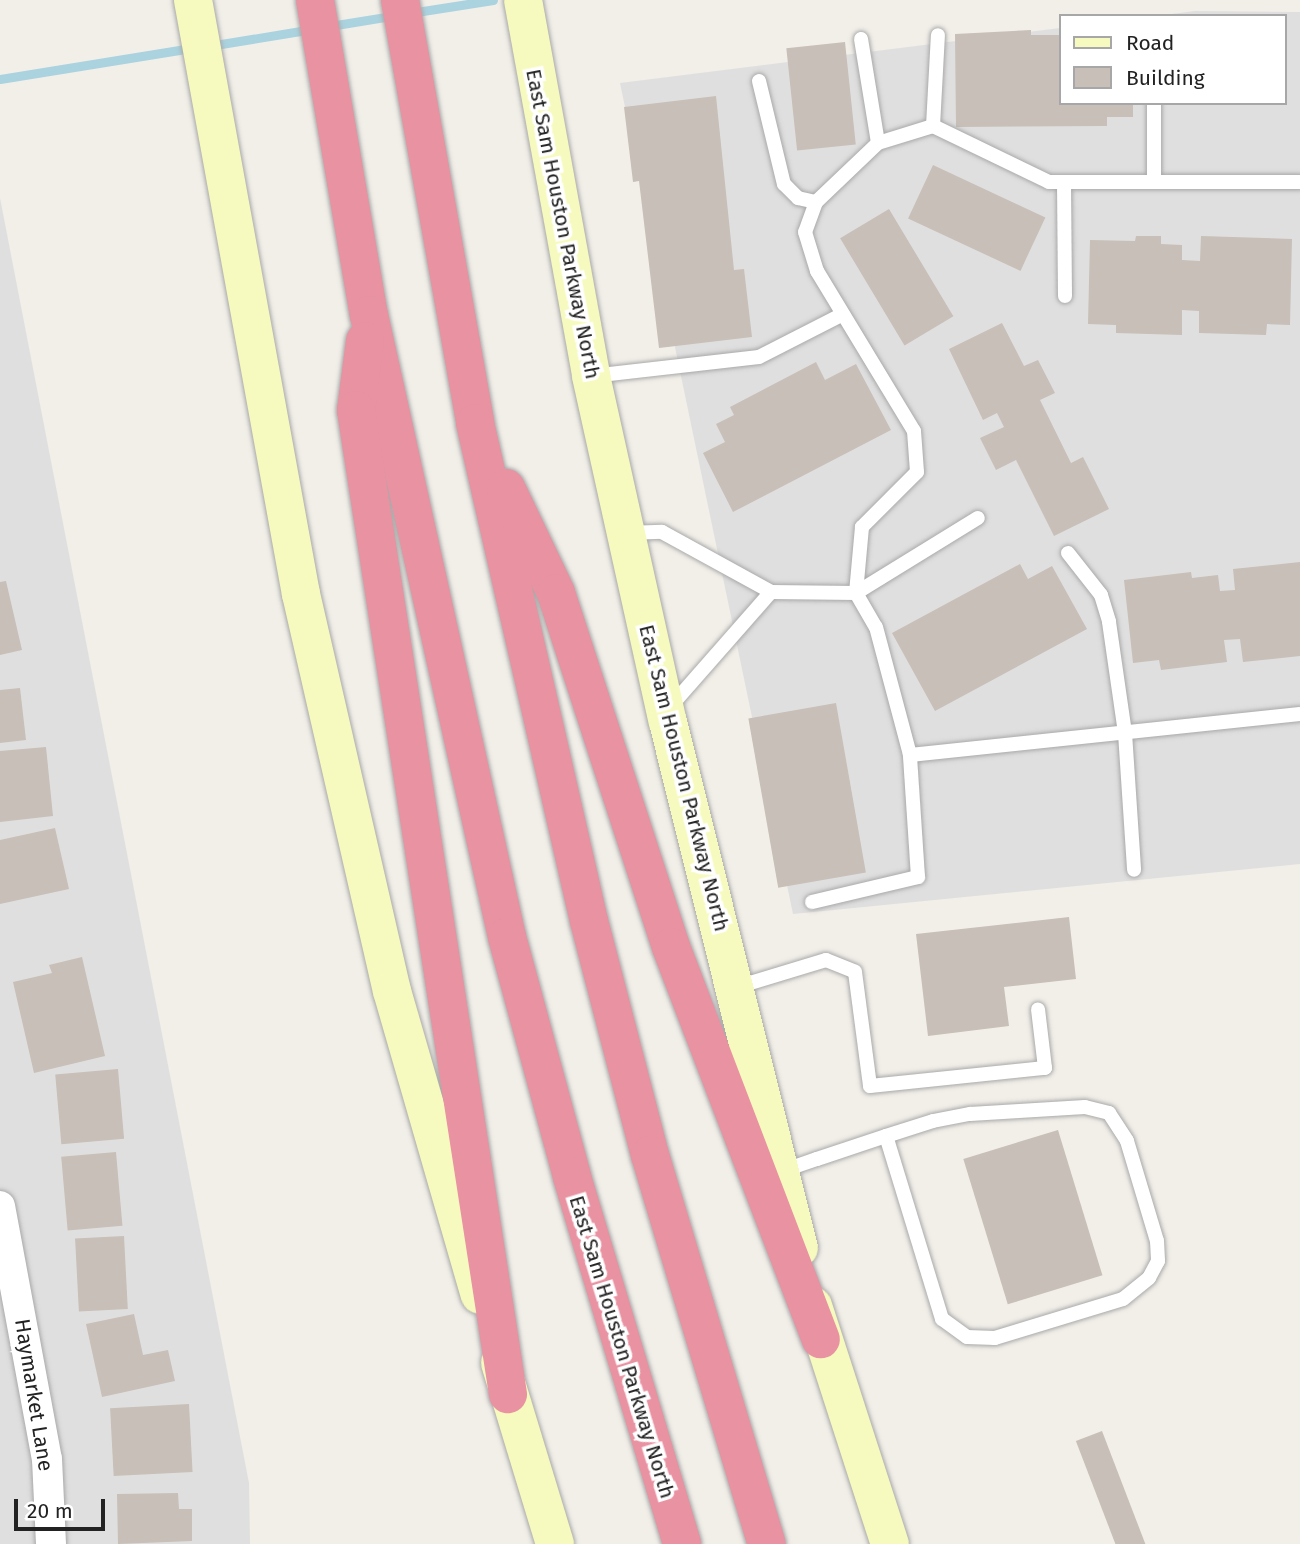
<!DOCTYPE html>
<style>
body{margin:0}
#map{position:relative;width:1300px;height:1544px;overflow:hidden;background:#f2efe9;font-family:"Fira Sans",sans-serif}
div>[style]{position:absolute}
.residential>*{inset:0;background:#e0dfdf}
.stream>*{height:9px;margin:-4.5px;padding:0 4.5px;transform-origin:4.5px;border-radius:4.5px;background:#aad3df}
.building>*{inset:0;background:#c7bfb8;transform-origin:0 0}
.roads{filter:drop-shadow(0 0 2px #a9a9a9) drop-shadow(0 0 2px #a9a9a9)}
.lane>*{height:14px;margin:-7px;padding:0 7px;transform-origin:7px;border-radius:7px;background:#fff}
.street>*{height:30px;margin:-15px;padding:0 15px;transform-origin:15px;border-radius:15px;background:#fff}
.secondary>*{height:38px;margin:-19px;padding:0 19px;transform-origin:19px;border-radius:19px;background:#f7fabf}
.highway>*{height:38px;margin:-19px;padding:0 19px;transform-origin:19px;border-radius:19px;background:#e892a2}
span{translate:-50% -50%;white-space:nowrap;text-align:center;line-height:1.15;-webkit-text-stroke:7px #fff;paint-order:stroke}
.street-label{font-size:21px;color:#222}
.legend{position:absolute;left:1059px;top:14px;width:228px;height:91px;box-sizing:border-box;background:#fff;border:2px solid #a7a7a7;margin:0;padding:9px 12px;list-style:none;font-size:21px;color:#222}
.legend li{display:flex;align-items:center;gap:14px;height:35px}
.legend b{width:35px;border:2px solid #a7a7a7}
.scale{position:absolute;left:14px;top:1499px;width:91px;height:32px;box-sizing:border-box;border:4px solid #222;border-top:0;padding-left:9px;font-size:21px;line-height:24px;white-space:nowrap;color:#222;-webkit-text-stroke:5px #fff;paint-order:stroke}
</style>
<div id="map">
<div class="residential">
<div style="clip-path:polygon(1195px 11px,1300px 12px,1300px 864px,793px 914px,620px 83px,1060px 28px,1060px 103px,1284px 103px,1284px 16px,1156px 16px)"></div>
<div style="clip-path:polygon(0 198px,249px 1483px,250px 1544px,0 1544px)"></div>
</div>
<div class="stream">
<div style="left:410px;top:13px;width:84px;rotate:-8.9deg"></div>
<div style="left:330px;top:26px;width:63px;rotate:-9.2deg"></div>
<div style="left:209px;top:46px;width:105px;rotate:-9.3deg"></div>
<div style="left:0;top:79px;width:194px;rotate:-9.2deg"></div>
</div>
<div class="building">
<div style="clip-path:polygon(1031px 30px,1031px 35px,1060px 35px,1060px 103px,1133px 103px,1133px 117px,1107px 117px,1107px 126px,956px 127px,955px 34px)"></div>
<div style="left:845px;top:42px;width:103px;height:59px;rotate:84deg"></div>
<div style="clip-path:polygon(716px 96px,734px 270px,744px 269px,752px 337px,659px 348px,639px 181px,633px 182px,624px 107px)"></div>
<div style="left:933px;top:165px;width:124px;height:59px;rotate:25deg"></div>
<div style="left:889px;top:209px;width:125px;height:57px;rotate:59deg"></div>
<div style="clip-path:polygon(1136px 236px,1161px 236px,1161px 244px,1182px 245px,1182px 260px,1200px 261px,1201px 236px,1292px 239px,1290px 325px,1267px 324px,1266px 335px,1199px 333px,1199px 311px,1182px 310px,1182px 335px,1116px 333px,1116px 325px,1088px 324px,1090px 240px,1135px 241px)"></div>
<div style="clip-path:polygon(1002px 323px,1024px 366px,1038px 360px,1055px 393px,1040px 400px,1071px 463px,1083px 457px,1109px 509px,1054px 536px,1016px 460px,996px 470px,980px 438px,1004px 427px,997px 413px,983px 420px,949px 349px)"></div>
<div style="clip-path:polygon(816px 362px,825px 380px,856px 364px,891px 430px,733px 512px,703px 453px,725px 442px,716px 424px,734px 415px,730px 407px)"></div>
<div style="clip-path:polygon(1300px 562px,1300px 656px,1243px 662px,1240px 639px,1224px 640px,1227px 662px,1161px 670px,1159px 660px,1133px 663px,1124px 580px,1191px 572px,1192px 578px,1218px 575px,1220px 591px,1235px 590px,1233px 569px)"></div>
<div style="clip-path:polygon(1020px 564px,1028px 579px,1052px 566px,1087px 629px,935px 711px,892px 633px)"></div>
<div style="clip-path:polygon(6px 581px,22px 650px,0 655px,0 582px)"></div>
<div style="clip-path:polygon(20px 688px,26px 740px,0 743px,0 690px)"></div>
<div style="left:836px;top:703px;width:172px;height:89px;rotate:80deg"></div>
<div style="clip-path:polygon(46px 747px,53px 816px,0 822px,0 751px)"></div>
<div style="clip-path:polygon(55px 828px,69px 889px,0 904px,0 840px)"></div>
<div style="clip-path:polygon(1069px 917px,1076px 979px,1004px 987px,1009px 1026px,928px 1036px,916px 934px)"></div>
<div style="clip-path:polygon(82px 957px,105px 1056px,34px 1073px,13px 982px,52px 973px,49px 965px)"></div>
<div style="left:118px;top:1069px;width:70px;height:63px;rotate:85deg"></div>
<div style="left:1058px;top:1130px;width:152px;height:99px;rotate:73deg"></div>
<div style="left:116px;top:1152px;width:74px;height:55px;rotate:85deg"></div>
<div style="left:124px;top:1236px;width:73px;height:49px;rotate:87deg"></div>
<div style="clip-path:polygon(134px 1314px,143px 1355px,168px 1350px,175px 1381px,102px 1397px,86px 1324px)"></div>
<div style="left:189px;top:1404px;width:68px;height:79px;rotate:87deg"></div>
<div style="left:1102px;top:1431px;width:121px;height:28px;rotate:69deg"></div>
<div style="clip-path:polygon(178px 1493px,179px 1509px,192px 1509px,192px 1541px,118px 1544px,117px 1494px)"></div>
</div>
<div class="roads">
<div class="lane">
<div style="left:861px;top:39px;width:105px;rotate:80.7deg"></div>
<div style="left:759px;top:81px;width:106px;rotate:76.4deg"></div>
<div style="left:784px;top:184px;width:20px;rotate:45deg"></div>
<div style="left:798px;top:198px;width:18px;rotate:13deg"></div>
<div style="left:933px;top:126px;width:91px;rotate:-86.9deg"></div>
<div style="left:1064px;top:182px;width:114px;rotate:89.5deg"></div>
<div style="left:1154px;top:182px;width:79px;rotate:-90deg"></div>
<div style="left:1300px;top:182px;width:251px;rotate:180deg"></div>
<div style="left:1049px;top:182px;width:129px;rotate:-154.2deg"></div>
<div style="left:933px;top:126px;width:58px;rotate:162.8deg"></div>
<div style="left:878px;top:143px;width:86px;rotate:136.4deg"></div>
<div style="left:816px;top:202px;width:32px;rotate:110deg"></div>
<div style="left:805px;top:232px;width:41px;rotate:72.9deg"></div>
<div style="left:817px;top:271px;width:187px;rotate:58.8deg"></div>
<div style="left:914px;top:431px;width:41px;rotate:85.8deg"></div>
<div style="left:917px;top:472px;width:78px;rotate:135deg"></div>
<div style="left:862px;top:527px;width:66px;rotate:95.2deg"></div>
<div style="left:856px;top:593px;width:39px;rotate:60deg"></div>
<div style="left:876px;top:627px;width:132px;rotate:75.1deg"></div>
<div style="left:910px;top:755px;width:392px;rotate:-6deg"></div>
<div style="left:592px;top:376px;width:168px;rotate:-6.5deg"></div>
<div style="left:759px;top:357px;width:94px;rotate:-27.1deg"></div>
<div style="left:627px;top:533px;width:35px;rotate:-2deg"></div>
<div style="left:662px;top:532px;width:124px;rotate:28.8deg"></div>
<div style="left:771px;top:592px;width:85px;rotate:0.7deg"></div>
<div style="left:856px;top:593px;width:143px;rotate:-31.6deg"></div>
<div style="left:1068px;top:553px;width:53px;rotate:51.8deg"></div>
<div style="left:1101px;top:595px;width:28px;rotate:73deg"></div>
<div style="left:1109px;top:622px;width:112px;rotate:81.8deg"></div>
<div style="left:1125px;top:733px;width:137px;rotate:86.2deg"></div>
<div style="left:669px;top:708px;width:154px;rotate:-48.7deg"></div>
<div style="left:812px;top:902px;width:109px;rotate:-13.3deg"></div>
<div style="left:918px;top:877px;width:122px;rotate:-93.8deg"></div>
<div style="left:737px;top:987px;width:93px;rotate:-16.9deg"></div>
<div style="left:826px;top:960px;width:31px;rotate:22deg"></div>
<div style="left:855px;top:972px;width:115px;rotate:82.5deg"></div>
<div style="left:870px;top:1086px;width:176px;rotate:-5.9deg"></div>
<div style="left:1045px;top:1068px;width:59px;rotate:-96.8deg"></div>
<div style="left:782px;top:1171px;width:37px;rotate:-19deg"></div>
<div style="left:817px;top:1159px;width:73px;rotate:-18.4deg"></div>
<div style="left:886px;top:1136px;width:49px;rotate:-17.7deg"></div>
<div style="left:933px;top:1121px;width:38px;rotate:-11deg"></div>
<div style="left:970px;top:1114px;width:115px;rotate:-3.5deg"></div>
<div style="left:1085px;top:1107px;width:25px;rotate:14deg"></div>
<div style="left:1109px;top:1113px;width:33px;rotate:57deg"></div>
<div style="left:1127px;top:1141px;width:104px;rotate:73.3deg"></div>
<div style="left:1157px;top:1241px;width:20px;rotate:87deg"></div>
<div style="left:1158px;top:1261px;width:19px;rotate:118deg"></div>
<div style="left:1149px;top:1278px;width:33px;rotate:141deg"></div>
<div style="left:1123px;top:1299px;width:134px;rotate:163.1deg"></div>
<div style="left:995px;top:1338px;width:28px;rotate:-178deg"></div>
<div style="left:967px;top:1337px;width:31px;rotate:-144deg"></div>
<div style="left:942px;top:1319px;width:191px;rotate:-107deg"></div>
</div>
<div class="street">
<div style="left:0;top:1206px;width:257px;rotate:79.5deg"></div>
<div style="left:47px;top:1459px;width:85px;rotate:87.3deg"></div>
</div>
<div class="secondary">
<div style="left:193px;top:0;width:604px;rotate:79.7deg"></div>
<div style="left:301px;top:594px;width:407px;rotate:77.1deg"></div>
<div style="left:392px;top:991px;width:316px;rotate:73.9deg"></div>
<div style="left:523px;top:0;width:382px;rotate:79.7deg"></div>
<div style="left:591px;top:376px;width:354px;rotate:77.5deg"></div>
<div style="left:668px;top:722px;width:542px;rotate:76.02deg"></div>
<div style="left:813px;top:1306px;width:250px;rotate:72.1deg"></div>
<div style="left:500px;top:1363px;width:189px;rotate:73.1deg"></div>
</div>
<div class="highway">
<div style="left:315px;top:0;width:320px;rotate:80.3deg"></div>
<div style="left:369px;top:315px;width:637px;rotate:77.49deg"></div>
<div style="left:507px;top:937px;width:249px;rotate:74.8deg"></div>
<div style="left:572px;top:1177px;width:383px;rotate:73.3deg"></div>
<div style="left:400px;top:0;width:430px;rotate:79.9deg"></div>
<div style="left:475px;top:423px;width:511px;rotate:77.11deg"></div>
<div style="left:589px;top:921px;width:242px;rotate:75.4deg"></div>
<div style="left:650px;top:1155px;width:406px;rotate:73.3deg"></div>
<div style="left:365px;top:341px;width:70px;rotate:97.4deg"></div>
<div style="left:356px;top:410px;width:996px;rotate:81.22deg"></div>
<div style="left:506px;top:488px;width:116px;rotate:64.5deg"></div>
<div style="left:556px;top:593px;width:372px;rotate:72deg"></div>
<div style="left:671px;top:947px;width:420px;rotate:69.1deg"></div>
</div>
</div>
<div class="street-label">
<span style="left:563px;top:224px;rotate:79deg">East Sam Houston Parkway North</span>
<span style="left:684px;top:778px;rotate:76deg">East Sam Houston Parkway North</span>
<span style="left:622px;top:1347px;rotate:73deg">East Sam Houston Parkway North</span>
<span style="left:34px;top:1395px;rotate:81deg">Haymarket Lane</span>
</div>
<ul class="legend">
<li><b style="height:9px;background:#f7fabf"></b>Road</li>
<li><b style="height:19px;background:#c7bfb8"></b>Building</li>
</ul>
<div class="scale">20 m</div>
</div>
